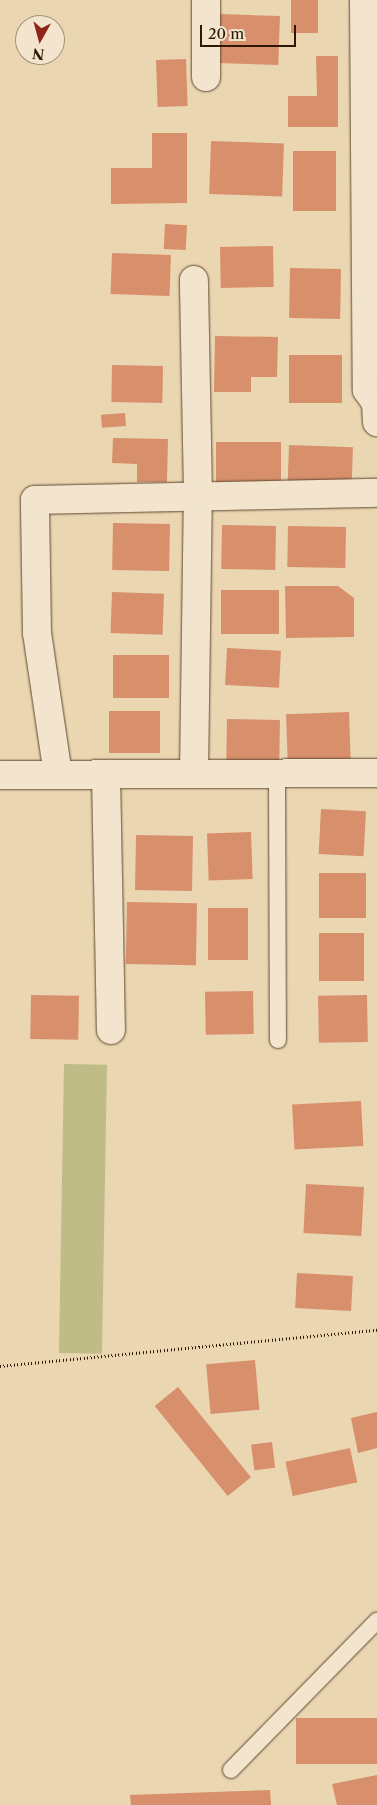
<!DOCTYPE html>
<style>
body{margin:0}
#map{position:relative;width:377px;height:1805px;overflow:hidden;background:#ebd6b2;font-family:"Libre Caslon Text",serif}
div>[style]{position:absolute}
.green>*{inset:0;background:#bfbc87;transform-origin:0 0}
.building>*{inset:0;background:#d88f6c;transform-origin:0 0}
.path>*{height:3px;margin-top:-1.5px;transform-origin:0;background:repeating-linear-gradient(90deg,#2e1805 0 1px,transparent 0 3.5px)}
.roads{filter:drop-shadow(0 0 1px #5d4830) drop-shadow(0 0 1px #5d4830)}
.service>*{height:16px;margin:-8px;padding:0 8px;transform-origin:8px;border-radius:8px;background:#f2e4cd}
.minor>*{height:28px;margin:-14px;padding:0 14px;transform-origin:14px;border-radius:14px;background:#f2e4cd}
span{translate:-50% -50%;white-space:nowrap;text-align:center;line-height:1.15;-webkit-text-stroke:5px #f2e4cd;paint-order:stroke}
.north{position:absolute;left:15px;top:15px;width:50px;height:50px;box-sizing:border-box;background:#f2e4cd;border:1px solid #a4927d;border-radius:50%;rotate:187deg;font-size:14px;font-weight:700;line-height:20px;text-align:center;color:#2e1805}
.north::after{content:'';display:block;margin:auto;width:18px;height:22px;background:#8f2418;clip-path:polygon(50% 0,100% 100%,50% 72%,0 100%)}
.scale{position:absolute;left:200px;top:25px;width:96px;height:22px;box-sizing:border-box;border:2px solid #2e1805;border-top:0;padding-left:6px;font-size:15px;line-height:18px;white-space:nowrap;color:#2e1805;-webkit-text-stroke:4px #f2e4cd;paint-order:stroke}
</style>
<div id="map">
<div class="green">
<div style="left:64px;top:1064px;width:43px;height:289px;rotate:1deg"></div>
</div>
<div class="building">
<div style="left:291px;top:0;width:27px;height:33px"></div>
<div style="left:220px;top:14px;width:60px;height:49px;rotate:2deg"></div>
<div style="clip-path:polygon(316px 56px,338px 56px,338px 127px,288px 127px,288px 96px,317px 96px)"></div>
<div style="left:186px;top:59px;width:47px;height:30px;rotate:88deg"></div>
<div style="clip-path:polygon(152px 133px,187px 133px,187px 203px,111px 204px,111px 168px,152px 168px)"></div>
<div style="left:211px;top:141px;width:73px;height:53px;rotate:2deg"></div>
<div style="left:293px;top:151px;width:43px;height:60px"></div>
<div style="left:165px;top:224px;width:22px;height:25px;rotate:3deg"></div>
<div style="left:273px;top:246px;width:41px;height:53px;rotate:89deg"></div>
<div style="left:112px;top:253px;width:59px;height:41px;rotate:2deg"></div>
<div style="left:290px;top:268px;width:51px;height:50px;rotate:1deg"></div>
<div style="clip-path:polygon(215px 336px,278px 337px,277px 377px,251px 377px,251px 392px,214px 392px)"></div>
<div style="left:289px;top:355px;width:53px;height:48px"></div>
<div style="left:112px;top:365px;width:51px;height:37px;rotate:1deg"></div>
<div style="left:125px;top:413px;width:13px;height:24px;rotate:86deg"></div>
<div style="clip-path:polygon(113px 438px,168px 439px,167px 482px,137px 482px,137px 464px,112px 463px)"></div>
<div style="left:216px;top:442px;width:65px;height:43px"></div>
<div style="left:289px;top:445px;width:64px;height:39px;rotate:2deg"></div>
<div style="left:113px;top:523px;width:57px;height:47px;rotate:1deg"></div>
<div style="left:222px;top:525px;width:54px;height:44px;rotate:1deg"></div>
<div style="left:288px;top:526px;width:58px;height:41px;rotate:1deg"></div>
<div style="clip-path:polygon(285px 586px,338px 586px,354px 598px,354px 637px,286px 638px)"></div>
<div style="left:221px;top:590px;width:58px;height:44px"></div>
<div style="left:112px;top:592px;width:52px;height:41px;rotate:2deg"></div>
<div style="left:227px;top:648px;width:54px;height:37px;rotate:3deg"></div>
<div style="left:169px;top:655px;width:43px;height:56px;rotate:90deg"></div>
<div style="left:160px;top:711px;width:42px;height:51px;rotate:90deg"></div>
<div style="left:349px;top:712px;width:47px;height:63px;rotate:88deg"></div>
<div style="left:227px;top:719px;width:53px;height:45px;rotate:1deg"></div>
<div style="left:321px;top:809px;width:45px;height:45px;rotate:3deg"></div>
<div style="left:251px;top:832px;width:47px;height:44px;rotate:88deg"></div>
<div style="left:136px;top:835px;width:57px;height:55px;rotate:1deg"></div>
<div style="left:366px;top:873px;width:45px;height:47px;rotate:90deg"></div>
<div style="left:127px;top:902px;width:70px;height:62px;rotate:1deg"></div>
<div style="left:208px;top:908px;width:40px;height:52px"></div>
<div style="left:319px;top:933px;width:45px;height:48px"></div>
<div style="left:253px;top:991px;width:43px;height:48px;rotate:89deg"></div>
<div style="left:31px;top:995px;width:48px;height:44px;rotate:1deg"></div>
<div style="left:367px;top:995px;width:47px;height:49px;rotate:89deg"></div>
<div style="left:361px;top:1101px;width:45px;height:69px;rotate:87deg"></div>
<div style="left:306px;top:1184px;width:58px;height:49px;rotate:3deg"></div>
<div style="left:297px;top:1273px;width:56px;height:35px;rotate:3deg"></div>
<div style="left:255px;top:1360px;width:50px;height:49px;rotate:85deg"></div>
<div style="left:178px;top:1387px;width:116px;height:30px;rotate:51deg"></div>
<div style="clip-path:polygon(377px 1412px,377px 1448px,358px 1453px,351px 1418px)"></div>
<div style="left:272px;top:1442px;width:26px;height:21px;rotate:83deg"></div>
<div style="left:350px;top:1448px;width:35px;height:66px;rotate:78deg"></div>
<div style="left:377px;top:1718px;width:46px;height:81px;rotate:90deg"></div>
<div style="clip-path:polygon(377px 1775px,377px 1805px,337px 1805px,332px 1784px)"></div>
<div style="clip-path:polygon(270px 1790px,271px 1805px,131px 1805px,130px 1795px)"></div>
</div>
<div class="path">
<div style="left:0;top:1366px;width:379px;rotate:-5.5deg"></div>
</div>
<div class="roads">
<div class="service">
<div style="left:277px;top:774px;width:266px;rotate:89.8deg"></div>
<div style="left:231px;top:1770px;width:209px;rotate:-45.6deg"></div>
</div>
<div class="minor">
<div style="left:364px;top:0;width:390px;rotate:89.6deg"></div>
<div style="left:367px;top:390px;width:16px;rotate:55deg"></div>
<div style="left:376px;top:403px;width:19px;rotate:87deg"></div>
<div style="left:206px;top:77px;width:77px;rotate:-90deg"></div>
<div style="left:106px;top:774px;width:256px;rotate:88.9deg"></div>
<div style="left:194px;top:774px;width:280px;rotate:-89.2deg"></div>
<div style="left:198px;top:494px;width:214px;rotate:-91.1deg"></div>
<div style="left:0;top:775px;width:377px;rotate:-0.3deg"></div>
<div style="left:58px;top:775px;width:144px;rotate:-98.4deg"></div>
<div style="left:37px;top:633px;width:133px;rotate:-90.9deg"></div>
<div style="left:35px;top:500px;width:342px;rotate:-1.2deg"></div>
</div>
</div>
<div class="north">N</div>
<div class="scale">20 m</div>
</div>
